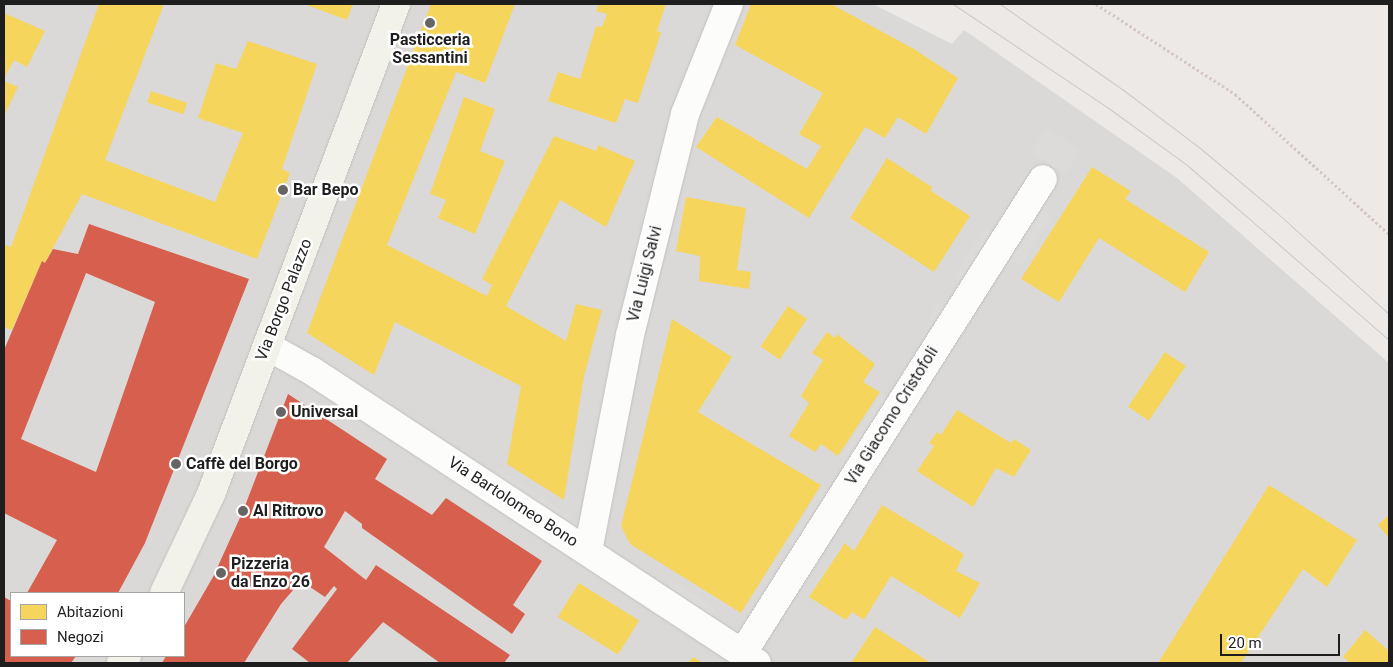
<!DOCTYPE html>
<meta charset="utf-8">
<style>
body{margin:0}
#map{position:relative;width:1393px;height:667px;overflow:hidden;background:#ece9e6;font-family:Roboto,sans-serif}
div>[style]{position:absolute}
.residential>*{inset:0;background:#dbd9d8}
.parking>*{inset:0;background:#dcdbda;transform-origin:0 0}
.homes>*{inset:0;background:#f6d55c;transform-origin:0 0}
.shops>*{inset:0;background:#d6604d}
.path>*{height:3px;margin-top:-1.5px;transform-origin:0;background:repeating-linear-gradient(90deg,#d5c7c7 0 2.5px,transparent 0 5px)}
.roads{filter:drop-shadow(0 0 1px #c2c0bf) drop-shadow(0 0 1px #c2c0bf)}
.minor>*{height:28px;margin:-14px;padding:0 14px;transform-origin:14px;border-radius:14px;background:#fcfcfb}
.secondary>*{height:28px;margin:-14px;padding:0 14px;transform-origin:14px;border-radius:14px;background:#f3f2ea}
.tram>*{height:1px;margin:-0.5px;padding:0 0.5px;transform-origin:0.5px;border-radius:0.5px;background:#cacac9}
.dots>*{width:14px;height:14px;translate:-50% -50%;box-sizing:border-box;border:2px solid #fff;border-radius:50%}
span{translate:-50% -50%;white-space:nowrap;text-align:center;line-height:1.15;-webkit-text-stroke:5px #fff;paint-order:stroke}
.poi-label{font-size:16px;color:#1e1e1e;font-weight:700}
.left{translate:0 -50%;text-align:left}
.street-label{font-size:16px;color:#1e1e1e}
.frame{position:absolute;inset:0;border:5px solid #1e1e1e;pointer-events:none}
.legend{position:absolute;left:10px;top:592px;width:175px;height:65px;box-sizing:border-box;background:#fff;border:1px solid #a5a5a5;margin:0;padding:6px 9px;list-style:none;font-size:15px;color:#1e1e1e}
.legend li{display:flex;align-items:center;gap:10px;height:25px}
.legend b{width:25px;border:1px solid #a5a5a5}
.scale{position:absolute;left:1220px;top:634px;width:120px;height:22px;box-sizing:border-box;border:2px solid #1e1e1e;border-top:0;padding-left:6px;font-size:15px;line-height:18px;white-space:nowrap;color:#1e1e1e;-webkit-text-stroke:4px #fff;paint-order:stroke}
</style>
<div id="map">
<div class="residential">
<div style="clip-path:polygon(evenodd,4px 4px,873px 4px,952px 44px,964px 30px,1177px 178px,1389px 363px,1389px 663px,4px 663px,4px 4px,11px 593px,184px 593px,184px 656px,11px 656px,11px 593px)"></div>
</div>
<div class="parking">
<div style="left:1046px;top:128px;width:41px;height:29px;rotate:32deg"></div>
<div style="left:1041px;top:209px;width:12px;height:60px;rotate:31deg"></div>
<div style="left:985px;top:226px;width:12px;height:59px;rotate:31deg"></div>
<div style="left:937px;top:303px;width:12px;height:59px;rotate:24deg"></div>
<div style="left:881px;top:393px;width:13px;height:76px;rotate:32deg"></div>
<div style="left:498px;top:469px;width:89px;height:12px;rotate:33deg"></div>
<div style="left:822px;top:486px;width:12px;height:67px;rotate:31deg"></div>
<div style="left:672px;top:581px;width:51px;height:12px;rotate:32deg"></div>
</div>
<div class="homes">
<div style="clip-path:polygon(99px 4px,164px 4px,105px 160px,215px 202px,243px 133px,198px 118px,216px 63px,236px 69px,248px 41px,317px 64px,282px 169px,290px 173px,257px 259px,82px 194px,45px 263px,42px 261px,12px 330px,4px 327px,4px 244px,11px 247px)"></div>
<div style="clip-path:polygon(304px 4px,353px 4px,347px 20px)"></div>
<div style="clip-path:polygon(431px 4px,515px 4px,485px 83px,456px 72px,387px 245px,487px 296px,492px 285px,482px 279px,554px 136px,596px 151px,598px 145px,635px 161px,606px 227px,560px 200px,506px 306px,566px 341px,576px 304px,602px 310px,584px 376px,564px 500px,507px 464px,521px 386px,395px 322px,374px 375px,307px 333px)"></div>
<div style="clip-path:polygon(599px 4px,666px 4px,657px 31px,661px 32px,638px 103px,625px 99px,616px 123px,548px 101px,558px 72px,580px 79px,596px 26px,602px 27px,607px 14px,596px 11px)"></div>
<div style="clip-path:polygon(751px 4px,831px 4px,914px 49px,958px 78px,926px 134px,898px 117px,885px 138px,865px 127px,809px 218px,696px 147px,717px 117px,807px 169px,821px 146px,799px 134px,823px 93px,735px 45px)"></div>
<div style="clip-path:polygon(4px 13px,45px 31px,27px 67px,14px 60px,4px 79px)"></div>
<div style="clip-path:polygon(4px 81px,18px 87px,4px 116px)"></div>
<div style="left:151px;top:91px;width:38px;height:12px;rotate:18deg"></div>
<div style="clip-path:polygon(464px 97px,495px 109px,480px 151px,505px 161px,475px 234px,438px 218px,446px 200px,430px 194px)"></div>
<div style="clip-path:polygon(887px 158px,932px 187px,931px 191px,970px 216px,934px 272px,850px 218px)"></div>
<div style="clip-path:polygon(1092px 167px,1131px 191px,1125px 199px,1209px 252px,1185px 292px,1099px 238px,1059px 302px,1021px 279px)"></div>
<div style="clip-path:polygon(686px 197px,746px 208px,737px 270px,751px 272px,749px 289px,699px 281px,700px 256px,676px 251px)"></div>
<div style="left:788px;top:306px;width:23px;height:49px;rotate:34deg"></div>
<div style="clip-path:polygon(672px 319px,732px 357px,698px 412px,821px 485px,741px 613px,630px 544px,621px 526px)"></div>
<div style="clip-path:polygon(827px 332px,835px 338px,837px 334px,875px 364px,863px 382px,880px 392px,838px 456px,821px 444px,815px 452px,789px 436px,809px 403px,801px 396px,823px 360px,812px 353px)"></div>
<div style="left:1165px;top:352px;width:25px;height:66px;rotate:34deg"></div>
<div style="clip-path:polygon(957px 410px,1011px 443px,1014px 439px,1031px 450px,1014px 477px,996px 468px,973px 507px,917px 471px,934px 446px,929px 443px,937px 432px,941px 435px)"></div>
<div style="clip-path:polygon(1269px 485px,1357px 540px,1327px 587px,1303px 569px,1241px 663px,1158px 663px)"></div>
<div style="clip-path:polygon(882px 505px,964px 554px,956px 571px,980px 583px,960px 618px,891px 576px,864px 620px,852px 612px,846px 620px,809px 597px,845px 543px,854px 551px)"></div>
<div style="clip-path:polygon(1389px 515px,1389px 538px,1378px 525px)"></div>
<div style="left:579px;top:583px;width:71px;height:40px;rotate:32deg"></div>
<div style="clip-path:polygon(875px 627px,931px 663px,851px 663px)"></div>
<div style="clip-path:polygon(1365px 630px,1389px 651px,1389px 663px,1350px 663px,1343px 657px)"></div>
<div style="clip-path:polygon(693px 657px,703px 663px,688px 663px)"></div>
</div>
<div class="shops">
<div style="clip-path:polygon(evenodd,89px 224px,249px 279px,145px 543px,118px 593px,27px 593px,57px 540px,4px 513px,4px 350px,42px 261px,45px 263px,53px 249px,78px 254px,89px 224px,86px 273px,155px 302px,96px 472px,21px 439px,86px 273px)"></div>
<div style="clip-path:polygon(288px 394px,387px 459px,375px 479px,432px 515px,446px 498px,542px 561px,513px 605px,525px 614px,512px 634px,362px 528px,362px 524px,345px 511px,324px 547px,366px 580px,376px 565px,510px 655px,504px 663px,440px 663px,383px 622px,347px 663px,310px 663px,292px 649px,337px 589px,334px 586px,325px 597px,301px 581px,281px 604px,244px 663px,162px 663px,166px 656px,184px 656px,184px 627px,213px 577px,243px 511px)"></div>
<div style="clip-path:polygon(4px 597px,11px 601px,11px 656px,76px 656px,71px 663px,4px 663px)"></div>
</div>
<div class="path">
<div style="left:1096px;top:4px;width:166px;rotate:32.9deg"></div>
<div style="left:1235px;top:94px;width:208px;rotate:42.3deg"></div>
</div>
<div class="roads">
<div class="minor">
<div style="left:267px;top:346px;width:51px;rotate:29.1deg"></div>
<div style="left:312px;top:371px;width:532px;rotate:33.27deg"></div>
<div style="left:588px;top:551px;width:220px;rotate:-79deg"></div>
<div style="left:630px;top:335px;width:228px;rotate:-76deg"></div>
<div style="left:685px;top:114px;width:118px;rotate:-68.2deg"></div>
<div style="left:742px;top:654px;width:562px;rotate:-57.64deg"></div>
</div>
<div class="secondary">
<div style="left:164px;top:593px;width:110px;rotate:-64.6deg"></div>
<div style="left:211px;top:494px;width:524px;rotate:-69.32deg"></div>
<div style="left:121px;top:663px;width:9px;rotate:-49deg"></div>
</div>
</div>
<div class="tram">
<div style="left:953px;top:4px;width:185px;rotate:33.8deg"></div>
<div style="left:1107px;top:107px;width:99px;rotate:35.9deg"></div>
<div style="left:1187px;top:165px;width:267px;rotate:40.9deg"></div>
<div style="left:1000px;top:4px;width:149px;rotate:34.9deg"></div>
<div style="left:1122px;top:89px;width:98px;rotate:37.1deg"></div>
<div style="left:1200px;top:148px;width:99px;rotate:40.1deg"></div>
<div style="left:1276px;top:212px;width:152px;rotate:42.1deg"></div>
</div>
<div class="dots">
<div style="left:430px;top:23px;background:#666564"></div>
<div style="left:283px;top:190px;background:#666564"></div>
<div style="left:281px;top:412px;background:#666564"></div>
<div style="left:176px;top:464px;background:#666564"></div>
<div style="left:243px;top:511px;background:#666564"></div>
<div style="left:221px;top:573px;background:#666564"></div>
</div>
<div class="poi-label">
<span style="left:430px;top:49px">Pasticceria<br>Sessantini</span>
<span class="left" style="left:293px;top:190px">Bar Bepo</span>
<span class="left" style="left:291px;top:412px">Universal</span>
<span class="left" style="left:186px;top:464px">Caffè del Borgo</span>
<span class="left" style="left:253px;top:511px">Al Ritrovo</span>
<span class="left" style="left:231px;top:573px">Pizzeria<br>da Enzo 26</span>
</div>
<div class="street-label">
<span style="left:645px;top:274px;rotate:-76deg">Via Luigi Salvi</span>
<span style="left:284px;top:300px;rotate:-69deg">Via Borgo Palazzo</span>
<span style="left:892px;top:416px;rotate:-58deg">Via Giacomo Cristofoli</span>
<span style="left:513px;top:502px;rotate:33deg">Via Bartolomeo Bono</span>
</div>
<div class="frame"></div>
<ul class="legend">
<li><b style="height:14px;background:#f6d55c"></b>Abitazioni</li>
<li><b style="height:14px;background:#d6604d"></b>Negozi</li>
</ul>
<div class="scale">20 m</div>
</div>
